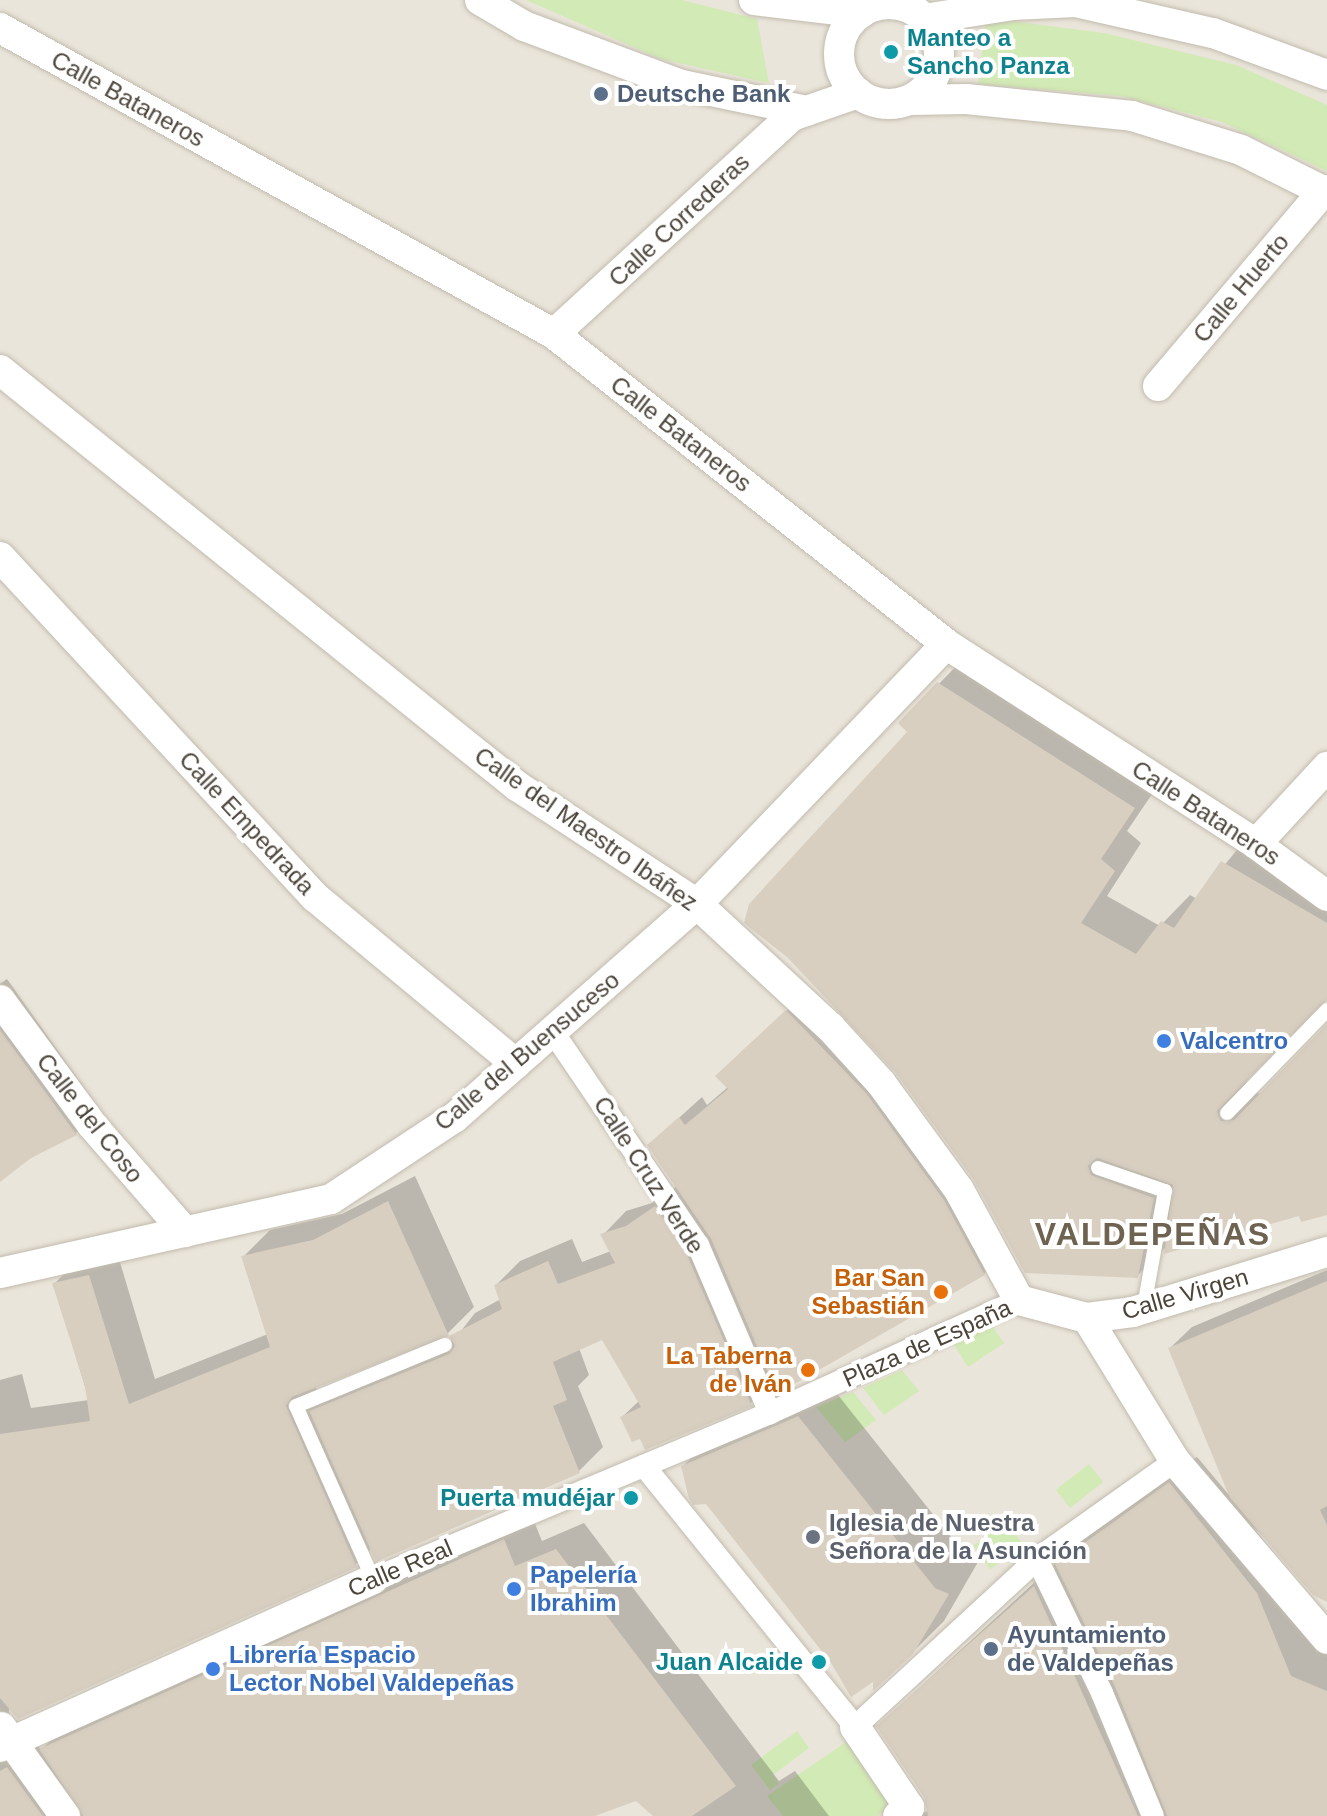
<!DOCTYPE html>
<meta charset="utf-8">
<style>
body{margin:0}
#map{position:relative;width:1327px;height:1816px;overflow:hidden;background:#f6f3ec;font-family:Helvetica,sans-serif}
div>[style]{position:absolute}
.residential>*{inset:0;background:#eae5da;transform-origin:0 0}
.green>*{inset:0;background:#d2eab5;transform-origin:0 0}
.shadow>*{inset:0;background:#0003}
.building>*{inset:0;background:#d8cfc1}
.roads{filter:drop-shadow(0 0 2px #c2bbae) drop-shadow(0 0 2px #c2bbae)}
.service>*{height:14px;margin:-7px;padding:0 7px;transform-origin:7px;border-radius:7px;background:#fff}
.pedestrian>*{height:22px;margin:-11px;padding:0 11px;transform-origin:11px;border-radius:11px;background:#fff}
.minor>*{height:30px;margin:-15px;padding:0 15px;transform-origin:15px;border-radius:15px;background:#fff}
.minor>.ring{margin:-15px;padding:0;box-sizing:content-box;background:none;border:30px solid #fff;border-radius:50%}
.dots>*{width:22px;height:22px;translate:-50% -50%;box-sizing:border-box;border:4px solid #fff;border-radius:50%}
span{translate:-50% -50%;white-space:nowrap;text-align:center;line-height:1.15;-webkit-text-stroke:8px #fff;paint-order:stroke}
.culture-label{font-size:24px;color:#0d838f;font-weight:700}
.left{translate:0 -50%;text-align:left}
.right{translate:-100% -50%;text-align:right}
.service-label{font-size:24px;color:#4e5e75;font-weight:700}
.street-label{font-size:24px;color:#4b4439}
.shop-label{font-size:24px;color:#366cbe;font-weight:700}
.food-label{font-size:24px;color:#c56008;font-weight:700}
.worship-label{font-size:24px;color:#5b616d;font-weight:700}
.district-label{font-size:32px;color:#6e6250;font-weight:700;letter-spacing:2px}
</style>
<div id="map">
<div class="residential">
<div style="left:0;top:0;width:1327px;height:1816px"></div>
</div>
<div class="green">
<div style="clip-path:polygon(526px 0,682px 0,757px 19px,769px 83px,661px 59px)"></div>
<div style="clip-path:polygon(986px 18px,1104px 33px,1236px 65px,1327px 105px,1327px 171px,1222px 122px,1120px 96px,978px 84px)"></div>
<div style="clip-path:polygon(992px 1326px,1004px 1343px,968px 1367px,953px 1343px)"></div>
<div style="clip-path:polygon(902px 1370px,919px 1391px,884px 1415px,863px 1388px)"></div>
<div style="clip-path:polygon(853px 1392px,876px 1420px,845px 1442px,816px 1407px)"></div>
<div style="left:1089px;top:1464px;width:23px;height:42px;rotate:52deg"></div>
<div style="left:1007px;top:1522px;width:29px;height:41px;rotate:55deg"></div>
<div style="clip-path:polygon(797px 1731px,809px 1748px,773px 1775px,779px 1784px,770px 1790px,751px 1765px)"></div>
<div style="clip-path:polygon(849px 1740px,893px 1804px,878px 1816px,783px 1816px,767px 1796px)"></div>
</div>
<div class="shadow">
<div style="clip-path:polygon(966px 656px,1161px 781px,1127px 831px,1141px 843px,1107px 896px,1160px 926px,1190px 895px,1197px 899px,1249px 835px,1327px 880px,1327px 999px,1246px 1077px,1247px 1094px,1263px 1093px,1327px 1027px,1327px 1213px,1300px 1214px,1167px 1246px,1137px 1276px,1026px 1271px,910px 732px,901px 723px)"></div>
<div style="clip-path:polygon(7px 979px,99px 1109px,76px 1133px,0 1175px,0 984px)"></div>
<div style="clip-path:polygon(808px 991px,1005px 1252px,984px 1274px,774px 1381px,750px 1404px,641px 1436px,622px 1417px,640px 1400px,602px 1337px,579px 1348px,589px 1375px,578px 1386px,603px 1447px,579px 1471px,372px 1548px,355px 1565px,18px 1717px,9px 1709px,10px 1728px,32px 1738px,41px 1750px,68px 1723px,531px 1514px,542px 1541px,584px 1523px,779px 1781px,795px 1771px,829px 1816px,656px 1816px,637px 1799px,589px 1816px,0 1816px,0 1380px,22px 1374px,31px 1408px,89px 1400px,54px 1284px,81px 1257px,116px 1249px,155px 1379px,268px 1334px,243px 1257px,270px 1230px,342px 1214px,415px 1176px,474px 1307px,447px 1334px,315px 1386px,322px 1401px,335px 1388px,454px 1340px,475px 1313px,501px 1299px,496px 1285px,520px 1261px,572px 1239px,582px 1262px,611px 1251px,603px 1235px,626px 1211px,652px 1203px,677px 1186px,649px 1145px,702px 1097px,707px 1105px,728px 1087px,739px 1054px)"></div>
<div style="clip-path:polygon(1327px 1270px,1327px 1596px,1252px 1526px,1284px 1566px,1318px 1650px,1327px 1654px,1327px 1816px,920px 1816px,928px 1810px,906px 1700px,1084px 1537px,1197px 1457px,1234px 1501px,1170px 1348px,1192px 1327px)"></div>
<div style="clip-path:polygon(830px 1385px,967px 1557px,978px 1562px,944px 1621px,912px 1653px,875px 1678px,832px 1661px,683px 1466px,714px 1435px)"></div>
</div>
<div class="building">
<div style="clip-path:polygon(937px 682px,1135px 808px,1101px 859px,1115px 871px,1081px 923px,1136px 954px,1161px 921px,1174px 928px,1221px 861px,1327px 923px,1327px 1000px,1217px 1111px,1221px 1121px,1234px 1120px,1327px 1024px,1327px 1215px,1301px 1222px,1299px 1216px,1164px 1254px,1173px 1185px,1097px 1158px,1088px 1166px,1091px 1175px,1154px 1198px,1138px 1278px,1025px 1273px,974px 1180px,895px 1072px,788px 958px,744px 923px,749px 904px,907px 732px,898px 723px)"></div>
<div style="clip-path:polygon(786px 1010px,867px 1094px,944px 1200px,985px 1275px,777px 1394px,711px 1239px,647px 1145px,679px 1117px,685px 1125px,728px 1089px,715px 1076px)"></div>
<div style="clip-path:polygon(0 1030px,77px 1135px,31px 1158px,0 1182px)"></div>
<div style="clip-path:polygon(388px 1201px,449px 1336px,292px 1397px,286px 1406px,357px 1567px,18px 1719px,0 1698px,0 1434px,90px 1421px,85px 1386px,52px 1283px,89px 1275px,129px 1404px,270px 1347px,241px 1256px,313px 1240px)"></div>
<div style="clip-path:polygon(655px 1206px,686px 1252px,752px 1406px,645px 1450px,640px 1439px,632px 1442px,620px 1417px,641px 1407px,602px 1340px,553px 1362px,567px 1400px,553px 1406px,580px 1473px,376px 1562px,309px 1411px,449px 1354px,455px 1346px,449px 1336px,502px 1309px,494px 1285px,548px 1261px,558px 1284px,615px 1263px,600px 1234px,626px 1226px)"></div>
<div style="clip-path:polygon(1327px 1281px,1327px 1506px,1320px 1510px,1327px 1525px,1327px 1602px,1313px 1595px,1230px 1498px,1168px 1348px)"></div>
<div style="clip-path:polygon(798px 1416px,935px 1588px,949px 1594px,913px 1654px,873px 1691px,873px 1682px,851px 1697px,831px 1663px,706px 1504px,693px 1505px,689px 1499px,681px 1466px)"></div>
<div style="clip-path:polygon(1169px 1482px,1257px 1593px,1291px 1676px,1327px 1691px,1327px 1816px,1167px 1816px,1115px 1687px,1055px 1564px)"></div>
<div style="clip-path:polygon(504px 1539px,515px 1566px,556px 1549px,736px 1786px,692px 1816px,653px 1816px,636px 1801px,595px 1816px,83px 1816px,39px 1749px)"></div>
<div style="clip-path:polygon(1034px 1586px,1138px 1816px,928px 1816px,924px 1797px,876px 1726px)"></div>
<div style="clip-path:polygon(7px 1767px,43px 1816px,0 1816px,0 1771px)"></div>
</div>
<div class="roads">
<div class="service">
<div style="left:1227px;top:1113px;width:144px;rotate:-45.8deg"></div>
<div style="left:1098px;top:1168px;width:71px;rotate:18.9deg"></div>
<div style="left:1165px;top:1191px;width:118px;rotate:100.3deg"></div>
<div style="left:373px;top:1579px;width:189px;rotate:-114deg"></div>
<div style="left:296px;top:1406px;width:161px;rotate:-22.3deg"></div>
</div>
<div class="pedestrian">
<div style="left:553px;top:1032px;width:258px;rotate:55.8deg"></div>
<div style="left:698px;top:1245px;width:183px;rotate:66.8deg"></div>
<div style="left:644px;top:1466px;width:336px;rotate:51deg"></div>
<div style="left:855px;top:1727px;width:248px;rotate:-42.7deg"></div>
<div style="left:1037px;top:1559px;width:169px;rotate:-35.4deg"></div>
<div style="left:1037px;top:1559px;width:149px;rotate:64.1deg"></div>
<div style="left:1102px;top:1693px;width:133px;rotate:67.5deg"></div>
<div style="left:373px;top:1579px;width:430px;rotate:-22.7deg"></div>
<div style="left:770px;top:1413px;width:273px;rotate:-24.4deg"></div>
</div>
<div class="minor">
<div style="left:480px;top:0;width:51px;rotate:30.6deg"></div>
<div style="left:524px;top:26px;width:169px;rotate:20.5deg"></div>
<div style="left:682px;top:85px;width:127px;rotate:11.8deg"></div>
<div style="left:754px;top:0;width:108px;rotate:6.9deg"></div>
<div class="ring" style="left:839px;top:4px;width:70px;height:70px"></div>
<div style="left:924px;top:19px;width:89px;rotate:-9deg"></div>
<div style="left:1012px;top:5px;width:64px;rotate:-2.7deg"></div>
<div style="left:1076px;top:2px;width:140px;rotate:12.8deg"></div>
<div style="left:1213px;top:33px;width:121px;rotate:20.2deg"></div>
<div style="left:0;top:28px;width:633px;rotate:28.91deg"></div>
<div style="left:554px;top:334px;width:500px;rotate:38.3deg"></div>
<div style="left:946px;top:644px;width:369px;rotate:32.8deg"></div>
<div style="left:1256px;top:844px;width:88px;rotate:36.2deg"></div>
<div style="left:910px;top:100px;width:56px;rotate:-1deg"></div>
<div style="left:966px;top:99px;width:167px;rotate:5.8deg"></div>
<div style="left:1132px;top:116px;width:114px;rotate:17.3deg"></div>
<div style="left:1241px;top:150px;width:96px;rotate:26.6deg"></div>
<div style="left:554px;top:334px;width:323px;rotate:-42.5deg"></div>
<div style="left:792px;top:116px;width:70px;rotate:-19.2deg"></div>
<div style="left:0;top:370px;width:664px;rotate:38.82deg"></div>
<div style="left:517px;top:786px;width:215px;rotate:33.2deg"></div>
<div style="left:697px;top:904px;width:181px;rotate:42.8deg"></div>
<div style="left:830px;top:1027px;width:76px;rotate:47.7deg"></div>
<div style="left:881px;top:1083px;width:132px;rotate:53.9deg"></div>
<div style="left:959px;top:1190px;width:125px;rotate:61.4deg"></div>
<div style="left:1019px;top:1300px;width:70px;rotate:14.8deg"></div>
<div style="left:1087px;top:1318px;width:168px;rotate:58.4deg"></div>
<div style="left:1175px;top:1461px;width:234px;rotate:49.5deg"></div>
<div style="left:1158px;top:386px;width:257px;rotate:-49.7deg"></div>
<div style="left:0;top:557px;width:463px;rotate:47.2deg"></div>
<div style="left:315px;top:897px;width:261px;rotate:39.7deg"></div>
<div style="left:1256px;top:844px;width:105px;rotate:-47.3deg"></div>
<div style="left:0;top:1000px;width:155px;rotate:53.6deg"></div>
<div style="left:92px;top:1125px;width:142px;rotate:49deg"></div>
<div style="left:0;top:1273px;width:339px;rotate:-12.6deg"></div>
<div style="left:331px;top:1199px;width:147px;rotate:-33.4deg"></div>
<div style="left:454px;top:1118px;width:324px;rotate:-41.4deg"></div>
<div style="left:697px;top:904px;width:360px;rotate:-46.2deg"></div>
<div style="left:1087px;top:1318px;width:46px;rotate:-7.4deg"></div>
<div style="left:1133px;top:1312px;width:203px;rotate:-17.2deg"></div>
<div style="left:1px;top:1727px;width:110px;rotate:54.3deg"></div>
<div style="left:855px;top:1727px;width:97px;rotate:56deg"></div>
<div style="left:909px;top:1807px;width:14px;rotate:141deg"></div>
<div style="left:0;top:1747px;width:409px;rotate:-24.2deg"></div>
</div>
</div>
<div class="dots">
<div style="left:891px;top:52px;background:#0f9aa8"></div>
<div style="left:601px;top:94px;background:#5c6f8a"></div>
<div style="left:1164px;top:1041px;background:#3f7fe0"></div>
<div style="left:941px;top:1292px;background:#e8710a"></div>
<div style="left:808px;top:1370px;background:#e8710a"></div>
<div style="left:631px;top:1498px;background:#0f9aa8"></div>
<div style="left:813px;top:1537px;background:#6b7280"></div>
<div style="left:514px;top:1589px;background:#3f7fe0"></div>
<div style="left:991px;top:1649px;background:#5c6f8a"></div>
<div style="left:819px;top:1662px;background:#0f9aa8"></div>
<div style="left:213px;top:1669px;background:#3f7fe0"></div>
</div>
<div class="culture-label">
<span class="left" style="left:907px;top:52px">Manteo a<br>Sancho Panza</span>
<span class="right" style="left:615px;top:1498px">Puerta mudéjar</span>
<span class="right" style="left:803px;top:1662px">Juan Alcaide</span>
</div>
<div class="service-label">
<span class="left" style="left:617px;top:94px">Deutsche Bank</span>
<span class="left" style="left:1007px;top:1649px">Ayuntamiento<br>de Valdepeñas</span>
</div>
<div class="street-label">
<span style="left:128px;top:99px;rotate:29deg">Calle Bataneros</span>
<span style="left:679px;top:220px;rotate:-43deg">Calle Correderas</span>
<span style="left:1241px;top:288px;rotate:-50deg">Calle Huerto</span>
<span style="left:681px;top:434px;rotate:38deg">Calle Bataneros</span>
<span style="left:1206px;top:813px;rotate:33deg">Calle Bataneros</span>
<span style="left:247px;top:823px;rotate:47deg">Calle Empedrada</span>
<span style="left:586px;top:829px;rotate:35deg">Calle del Maestro Ibáñez</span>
<span style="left:527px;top:1051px;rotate:-40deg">Calle del Buensuceso</span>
<span style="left:90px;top:1118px;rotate:52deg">Calle del Coso</span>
<span style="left:649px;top:1175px;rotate:57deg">Calle Cruz Verde</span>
<span style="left:1185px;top:1294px;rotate:-16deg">Calle Virgen</span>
<span style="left:927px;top:1343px;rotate:-24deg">Plaza de España</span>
<span style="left:400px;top:1568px;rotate:-23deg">Calle Real</span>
</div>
<div class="shop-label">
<span class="left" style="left:1180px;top:1041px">Valcentro</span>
<span class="left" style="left:530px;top:1589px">Papelería<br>Ibrahim</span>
<span class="left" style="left:229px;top:1669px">Librería Espacio<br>Lector Nobel Valdepeñas</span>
</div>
<div class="food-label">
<span class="right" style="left:925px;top:1292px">Bar San<br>Sebastián</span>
<span class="right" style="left:792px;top:1370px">La Taberna<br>de Iván</span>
</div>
<div class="worship-label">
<span class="left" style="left:829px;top:1537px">Iglesia de Nuestra<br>Señora de la Asunción</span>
</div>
<div class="district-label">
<span style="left:1153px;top:1234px">VALDEPEÑAS</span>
</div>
</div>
